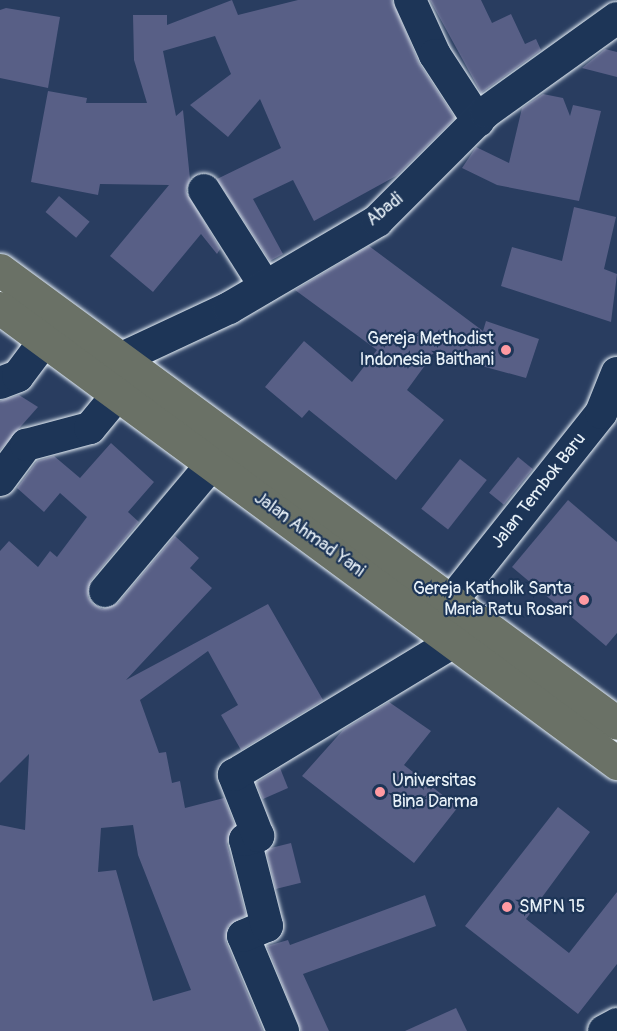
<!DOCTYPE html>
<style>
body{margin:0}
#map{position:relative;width:617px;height:1031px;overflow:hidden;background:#293d60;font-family:Pangolin,sans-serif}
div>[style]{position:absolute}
.building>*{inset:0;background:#585f86;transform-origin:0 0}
.roads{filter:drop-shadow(0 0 2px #e8f1f8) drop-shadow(0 0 2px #e8f1f8)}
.minor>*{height:32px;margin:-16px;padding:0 16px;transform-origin:16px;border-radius:16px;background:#1d3557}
.highway>*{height:33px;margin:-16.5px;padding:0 16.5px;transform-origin:16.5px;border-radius:16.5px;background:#6a7166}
.dots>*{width:16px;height:16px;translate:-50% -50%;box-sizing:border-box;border:3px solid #1d3557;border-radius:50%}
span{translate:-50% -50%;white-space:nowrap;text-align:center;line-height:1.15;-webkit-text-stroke:4.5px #1d3557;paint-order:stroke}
.street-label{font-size:18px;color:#e8f1f8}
.poi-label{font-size:18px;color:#e8f1f8}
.right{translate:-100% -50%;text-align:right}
.left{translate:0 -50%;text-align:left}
</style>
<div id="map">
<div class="building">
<div style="clip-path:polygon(232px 0,238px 15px,298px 0,392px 0,419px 63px,455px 118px,396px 176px,314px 221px,293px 180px,253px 199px,283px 254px,270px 261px,217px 179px,281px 148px,260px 99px,228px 137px,190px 105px,231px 74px,215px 36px,163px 51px,176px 116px,183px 110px,190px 179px,186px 191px,220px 249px,217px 254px,201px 234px,153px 292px,110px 256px,169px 185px,100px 184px,98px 195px,31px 182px,48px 91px,87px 98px,86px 103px,147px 103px,134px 60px,133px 15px,167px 15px,167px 25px)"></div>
<div style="clip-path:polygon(430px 0,481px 0,492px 23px,511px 14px,525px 44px,536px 39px,541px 50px,481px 93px)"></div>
<div style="clip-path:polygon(6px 8px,60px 17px,48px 88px,0 78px,0 10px)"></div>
<div style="clip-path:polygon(605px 49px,617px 52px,617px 77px,582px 68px)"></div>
<div style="clip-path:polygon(543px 94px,563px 98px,570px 116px,573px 105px,601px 111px,579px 201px,497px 185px,462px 168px,476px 147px,509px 163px,522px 108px)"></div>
<div style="left:59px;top:196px;width:40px;height:21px;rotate:40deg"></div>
<div style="clip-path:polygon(574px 207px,616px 217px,604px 269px,617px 274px,611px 322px,501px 286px,512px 247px,562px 261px)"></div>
<div style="clip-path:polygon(369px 246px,483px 331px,486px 321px,539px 339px,526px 378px,434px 353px,407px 390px,444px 420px,396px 480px,309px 410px,302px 418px,265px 387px,304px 341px,352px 382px,377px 350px,295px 290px)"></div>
<div style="clip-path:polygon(19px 395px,38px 407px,0 450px,0 401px)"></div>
<div style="clip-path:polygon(evenodd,111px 443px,154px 482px,128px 512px,139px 522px,91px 580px,88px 597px,93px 604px,102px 609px,118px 603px,175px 536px,199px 558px,190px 568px,212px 588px,126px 680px,268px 604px,323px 700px,241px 750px,221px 715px,238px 705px,208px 651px,140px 700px,159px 753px,166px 752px,172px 783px,180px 781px,185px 808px,224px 798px,235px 826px,227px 844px,246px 915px,228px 926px,226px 942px,263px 1031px,0 1031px,0 825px,25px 830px,29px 754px,0 783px,0 551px,9px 541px,38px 567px,50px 551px,57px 557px,87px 517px,60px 493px,44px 512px,17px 488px,37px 461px,54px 456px,80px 478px,111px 443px,133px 825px,138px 855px,191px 990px,153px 1001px,116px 870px,98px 872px,101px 828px,133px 825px)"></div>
<div style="left:518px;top:457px;width:19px;height:46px;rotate:39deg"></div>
<div style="left:460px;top:459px;width:34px;height:63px;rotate:38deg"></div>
<div style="clip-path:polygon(568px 500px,617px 542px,617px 633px,606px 646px,512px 567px)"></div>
<div style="clip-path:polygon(389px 702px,431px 731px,404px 765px,458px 807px,414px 863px,302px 776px,343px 730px)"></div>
<div style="clip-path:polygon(280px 768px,288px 788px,263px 799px,256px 783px)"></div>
<div style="clip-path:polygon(558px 807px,590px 832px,526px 919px,569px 953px,617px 892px,617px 964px,578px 1014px,465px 926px)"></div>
<div style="left:291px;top:843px;width:41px;height:26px;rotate:76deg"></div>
<div style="clip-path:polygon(425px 895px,436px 926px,303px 974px,329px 1031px,301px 1031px,267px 946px,288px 940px,290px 945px)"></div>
<div style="clip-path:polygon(456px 1008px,467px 1031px,405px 1031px)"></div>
</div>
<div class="roads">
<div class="minor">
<div style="left:410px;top:0;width:60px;rotate:65.6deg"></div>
<div style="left:435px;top:55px;width:79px;rotate:56.9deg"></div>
<div style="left:204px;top:190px;width:114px;rotate:57.6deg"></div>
<div style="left:122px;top:358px;width:118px;rotate:-25deg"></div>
<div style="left:229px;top:308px;width:172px;rotate:-30.4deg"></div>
<div style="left:377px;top:221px;width:154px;rotate:-45deg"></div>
<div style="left:486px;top:112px;width:161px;rotate:-35.7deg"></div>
<div style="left:0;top:383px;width:19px;rotate:-21deg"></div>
<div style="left:18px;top:376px;width:45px;rotate:-53.1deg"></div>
<div style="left:0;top:480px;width:44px;rotate:-53.4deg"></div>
<div style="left:26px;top:445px;width:66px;rotate:-14.9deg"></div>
<div style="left:90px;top:428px;width:44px;rotate:-50.5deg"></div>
<div style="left:105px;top:591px;width:166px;rotate:-49.9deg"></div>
<div style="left:450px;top:603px;width:243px;rotate:-51.5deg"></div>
<div style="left:601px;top:413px;width:43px;rotate:-68.2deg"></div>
<div style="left:283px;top:1031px;width:103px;rotate:-112.8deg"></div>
<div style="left:243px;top:936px;width:26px;rotate:-23deg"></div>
<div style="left:267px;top:926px;width:89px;rotate:-104.3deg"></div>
<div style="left:245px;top:840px;width:14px;rotate:-17deg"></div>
<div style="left:258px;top:836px;width:66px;rotate:-111.5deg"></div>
<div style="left:234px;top:775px;width:255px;rotate:-31.2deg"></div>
<div style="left:604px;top:1031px;width:15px;rotate:-28deg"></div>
</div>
<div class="highway">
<div style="left:0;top:270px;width:765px;rotate:36.29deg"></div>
<div style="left:0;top:308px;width:767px;rotate:36.41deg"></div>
</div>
</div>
<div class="dots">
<div style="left:506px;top:350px;background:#ff9aa2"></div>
<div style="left:584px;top:600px;background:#ff9aa2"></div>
<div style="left:380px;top:792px;background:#ff9aa2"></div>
<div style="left:507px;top:907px;background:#ff9aa2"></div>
</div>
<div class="street-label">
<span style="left:385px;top:210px;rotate:-39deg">Abadi</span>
<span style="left:539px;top:491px;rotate:-52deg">Jalan Tembok Baru</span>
<span style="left:309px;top:535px;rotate:36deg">Jalan Ahmad Yani</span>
</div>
<div class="poi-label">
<span class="right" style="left:494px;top:350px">Gereja Methodist<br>Indonesia Baithani</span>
<span class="right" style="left:572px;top:600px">Gereja Katholik Santa<br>Maria Ratu Rosari</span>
<span class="left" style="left:392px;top:792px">Universitas<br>Bina Darma</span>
<span class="left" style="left:519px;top:907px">SMPN 15</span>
</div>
</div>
